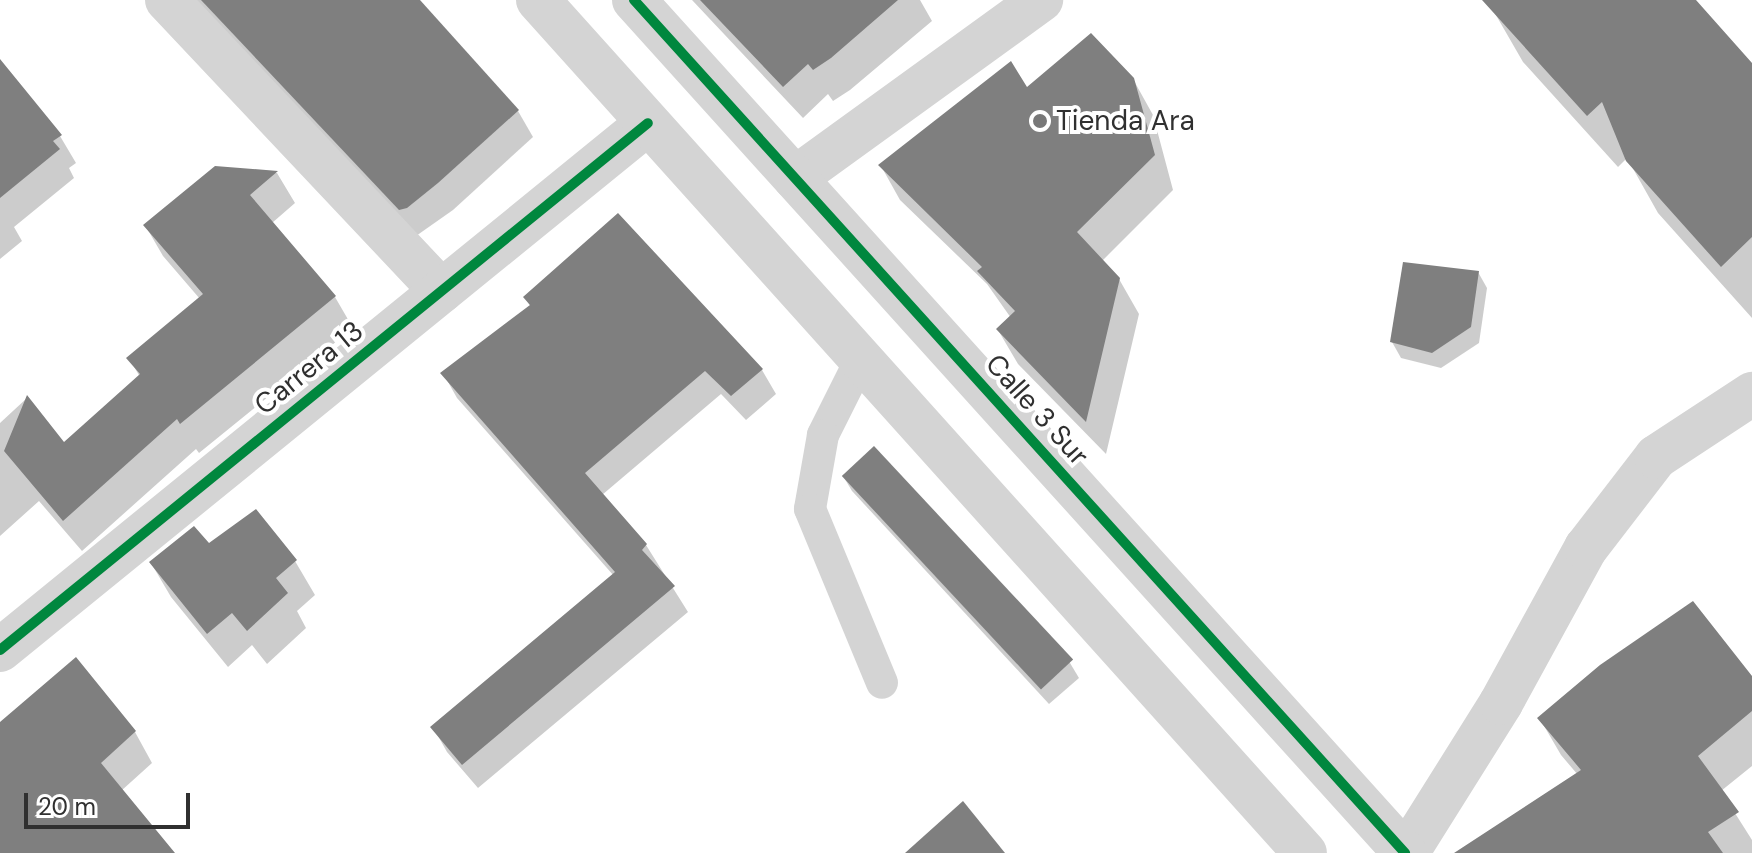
<!DOCTYPE html>
<style>
body{margin:0}
#map{position:relative;width:1752px;height:853px;overflow:hidden;background:#fff;font-family:"DM Sans",sans-serif}
div>[style]{position:absolute}
.shadow>*{inset:0;background:#0003}
.building>*{inset:0;background:#7f7f7f;transform-origin:0 0}
.service>*{height:32px;margin:-16px;padding:0 16px;transform-origin:16px;border-radius:16px;background:#d4d4d4}
.minor>*{height:44px;margin:-22px;padding:0 22px;transform-origin:22px;border-radius:22px;background:#d4d4d4}
.tertiary>*{height:44px;margin:-22px;padding:0 22px;transform-origin:22px;border-radius:22px;background:#d4d4d4}
.cycleway>*{height:10px;margin:-5px;padding:0 5px;transform-origin:5px;border-radius:5px;background:#00873e}
.dots>*{width:22px;height:22px;translate:-50% -50%;box-sizing:border-box;border:4px solid #fff;border-radius:50%}
span{translate:-50% -50%;white-space:nowrap;text-align:center;line-height:1.15;-webkit-text-stroke:8px #fff;paint-order:stroke}
.poi-label{font-size:28px;color:#303030}
.left{translate:0 -50%;text-align:left}
.street-label{font-size:28px;color:#303030}
.scale{position:absolute;left:24px;top:793px;width:166px;height:36px;box-sizing:border-box;border:4px solid #303030;border-top:0;padding-left:10px;font-size:24px;line-height:28px;white-space:nowrap;color:#303030;-webkit-text-stroke:6px #fff;paint-order:stroke}
</style>
<div id="map">
<div class="shadow">
<div style="clip-path:polygon(165px 0,417px 0,518px 111px,533px 137px,453px 210px,416px 236px)"></div>
<div style="clip-path:polygon(692px 0,920px 0,932px 21px,850px 90px,833px 101px,828px 94px,803px 118px)"></div>
<div style="clip-path:polygon(1503px 0,1693px 0,1752px 68px,1752px 318px,1658px 213px,1627px 158px,1618px 167px,1523px 62px,1493px 10px)"></div>
<div style="clip-path:polygon(0 62px,60px 136px,76px 163px,69px 168px,74px 178px,14px 227px,22px 241px,0 259px)"></div>
<div style="clip-path:polygon(1133px 79px,1153px 115px,1173px 190px,1102px 261px,1119px 279px,1139px 314px,1106px 454px,1018px 364px,998px 330px,1011px 318px,987px 284px,900px 200px,881px 166px,1027px 90px)"></div>
<div style="clip-path:polygon(216px 168px,277px 173px,295px 203px,272px 223px,335px 297px,353px 328px,199px 453px,196px 449px,82px 551px,39px 501px,0 536px,0 423px,27px 398px,64px 445px,140px 377px,129px 358px,200px 299px,163px 256px,145px 225px)"></div>
<div style="clip-path:polygon(1478px 272px,1487px 288px,1479px 343px,1441px 368px,1401px 358px,1392px 342px)"></div>
<div style="clip-path:polygon(525px 298px,762px 370px,776px 394px,746px 420px,721px 394px,602px 495px,646px 545px,688px 612px,478px 788px,447px 752px,433px 727px,614px 576px,457px 398px,443px 373px,531px 307px)"></div>
<div style="clip-path:polygon(874px 449px,1070px 663px,1079px 678px,1049px 704px,852px 491px,843px 476px)"></div>
<div style="clip-path:polygon(209px 546px,295px 561px,315px 595px,297px 611px,306px 628px,267px 664px,252px 645px,228px 667px,171px 597px,151px 563px)"></div>
<div style="clip-path:polygon(1752px 679px,1752px 766px,1721px 791px,1752px 840px,1752px 853px,1486px 853px,1578px 775px,1561px 755px,1540px 719px)"></div>
<div style="clip-path:polygon(0 731px,135px 732px,152px 763px,121px 791px,172px 853px,0 853px)"></div>
</div>
<div class="building">
<div style="clip-path:polygon(201px 0,420px 0,519px 110px,438px 183px,407px 208px,399px 210px)"></div>
<div style="clip-path:polygon(700px 0,898px 0,831px 58px,813px 70px,808px 64px,783px 87px)"></div>
<div style="clip-path:polygon(1482px 0,1696px 0,1752px 63px,1752px 237px,1721px 267px,1626px 161px,1602px 102px,1587px 116px)"></div>
<div style="clip-path:polygon(1091px 33px,1134px 78px,1155px 155px,1077px 232px,1120px 278px,1086px 422px,996px 329px,1015px 311px,977px 271px,982px 267px,878px 165px,1011px 61px,1027px 87px)"></div>
<div style="clip-path:polygon(0 59px,62px 135px,53px 141px,60px 149px,0 198px)"></div>
<div style="clip-path:polygon(215px 166px,278px 171px,250px 195px,336px 296px,180px 424px,177px 419px,63px 521px,4px 451px,27px 395px,64px 442px,140px 374px,126px 358px,203px 294px,143px 225px)"></div>
<div style="clip-path:polygon(618px 213px,763px 369px,731px 396px,705px 371px,585px 473px,647px 544px,642px 550px,675px 586px,462px 765px,430px 727px,615px 572px,440px 373px,530px 305px,523px 297px)"></div>
<div style="clip-path:polygon(1403px 262px,1479px 271px,1471px 327px,1432px 353px,1390px 342px)"></div>
<div style="left:874px;top:446px;width:292px;height:44px;rotate:47deg"></div>
<div style="clip-path:polygon(256px 509px,297px 560px,276px 578px,288px 593px,247px 631px,232px 613px,207px 634px,149px 562px,194px 526px,209px 543px)"></div>
<div style="clip-path:polygon(1693px 601px,1752px 676px,1752px 711px,1698px 756px,1739px 812px,1708px 832px,1723px 853px,1454px 853px,1581px 770px,1537px 718px,1600px 665px)"></div>
<div style="clip-path:polygon(76px 657px,136px 731px,101px 763px,175px 853px,0 853px,0 722px)"></div>
<div style="clip-path:polygon(963px 801px,1005px 853px,905px 853px)"></div>
</div>
<div class="service">
<div style="left:861px;top:359px;width:85px;rotate:116.6deg"></div>
<div style="left:823px;top:435px;width:75px;rotate:100deg"></div>
<div style="left:810px;top:509px;width:188px;rotate:67.5deg"></div>
</div>
<div class="minor">
<div style="left:167px;top:0;width:400px;rotate:46.7deg"></div>
<div style="left:795px;top:178px;width:304px;rotate:-35.9deg"></div>
<div style="left:0;top:650px;width:835px;rotate:-39.12deg"></div>
<div style="left:1407px;top:853px;width:177px;rotate:-57.9deg"></div>
<div style="left:1501px;top:703px;width:177px;rotate:-61.3deg"></div>
<div style="left:1586px;top:548px;width:115px;rotate:-52.4deg"></div>
<div style="left:1656px;top:457px;width:115px;rotate:-33.3deg"></div>
</div>
<div class="tertiary">
<div style="left:538px;top:0;width:1147px;rotate:48.04deg"></div>
<div style="left:634px;top:0;width:1150px;rotate:47.89deg"></div>
</div>
<div class="cycleway">
<div style="left:634px;top:0;width:1150px;rotate:47.89deg"></div>
<div style="left:0;top:650px;width:835px;rotate:-39.12deg"></div>
</div>
<div class="dots">
<div style="left:1040px;top:121px;background:#787878"></div>
</div>
<div class="poi-label">
<span class="left" style="left:1056px;top:121px">Tienda Ara</span>
</div>
<div class="street-label">
<span style="left:309px;top:368px;rotate:-39deg">Carrera 13</span>
<span style="left:1037px;top:410px;rotate:48deg">Calle 3 Sur</span>
</div>
<div class="scale">20 m</div>
</div>
